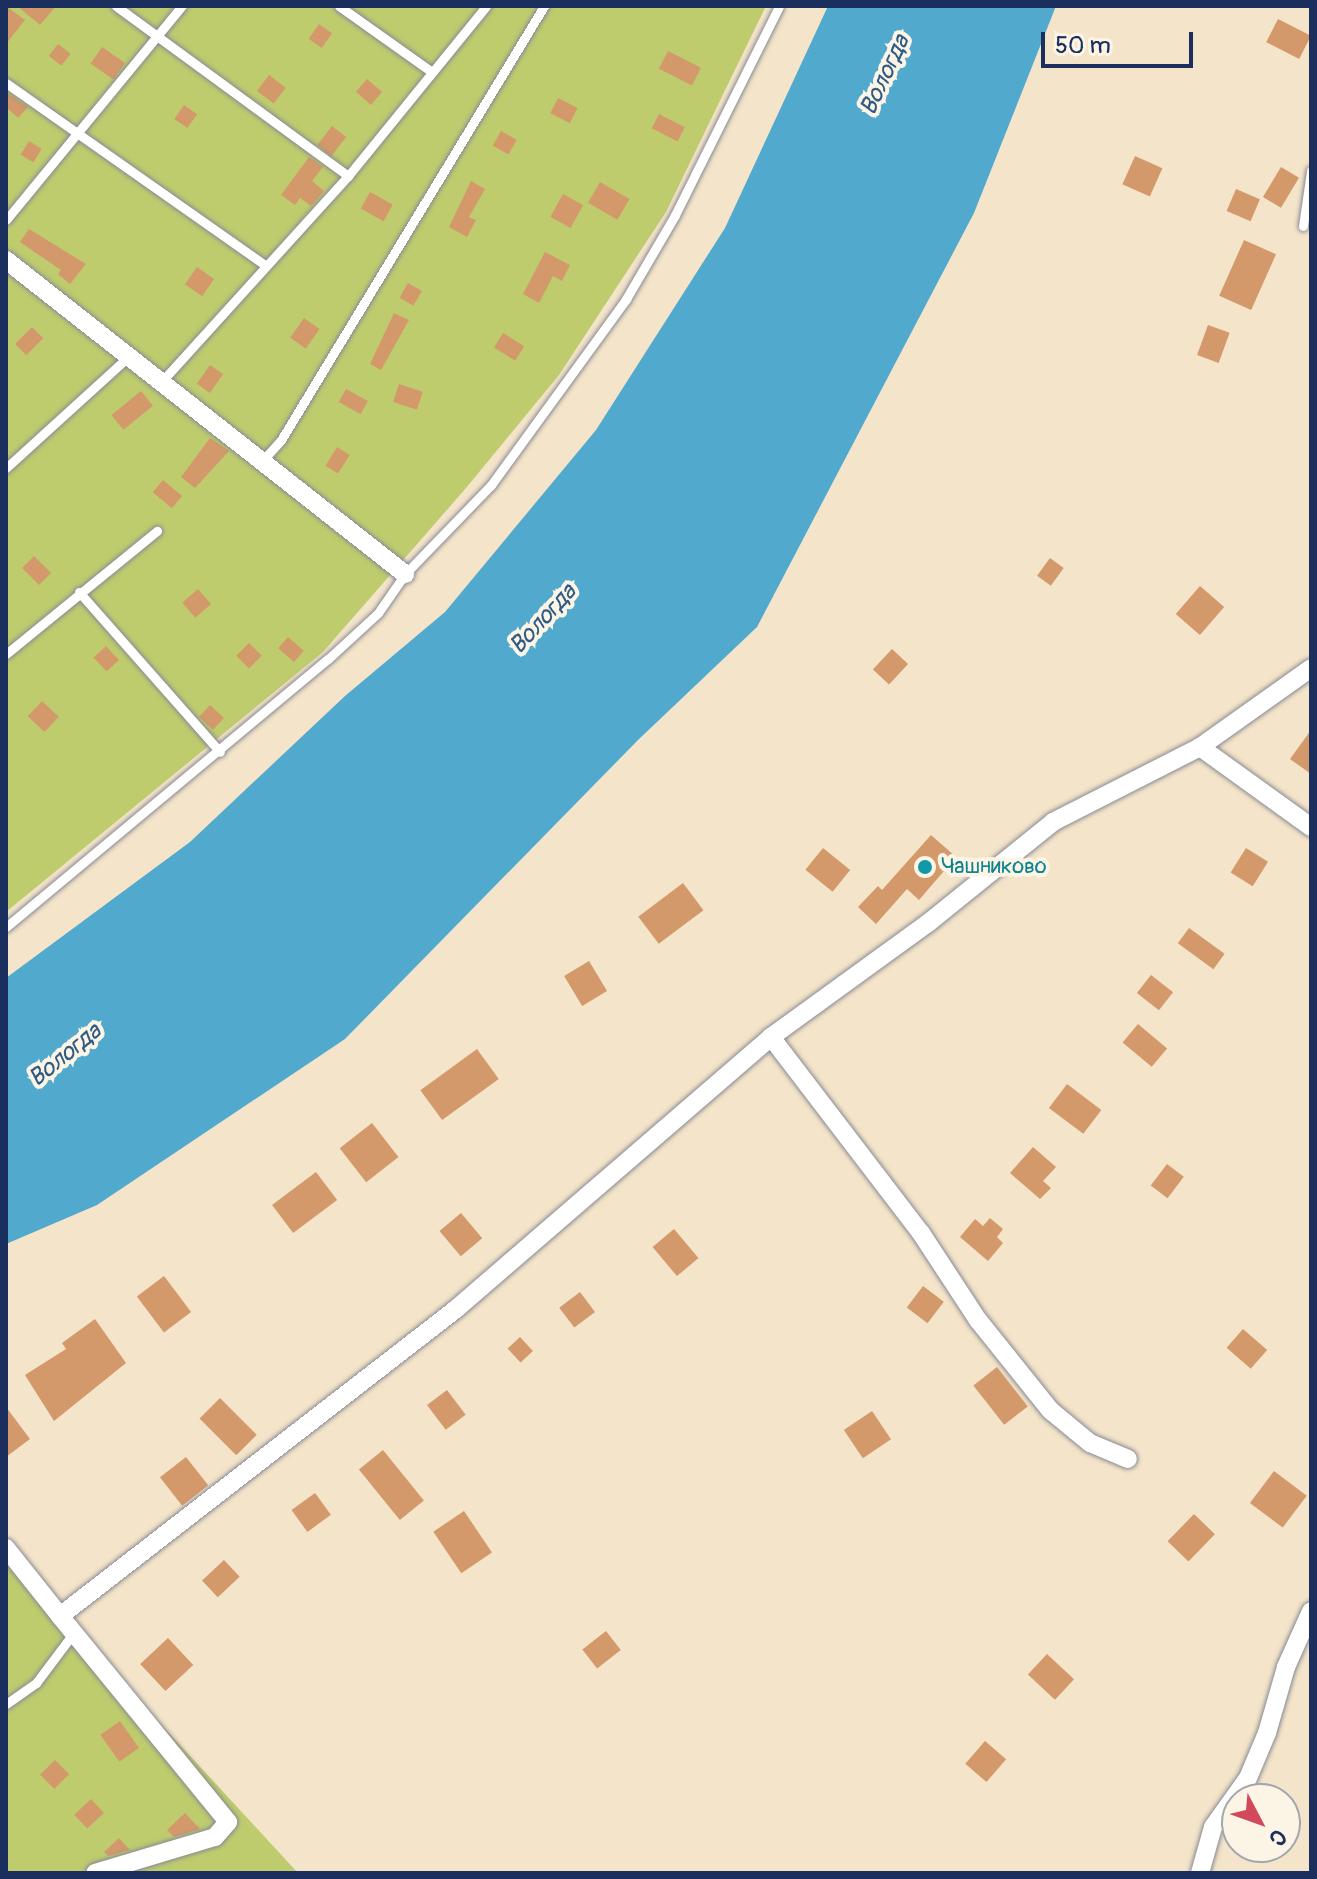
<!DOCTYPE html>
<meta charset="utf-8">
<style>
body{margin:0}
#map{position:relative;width:1317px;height:1879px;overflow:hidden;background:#f4e4c9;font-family:Pangolin,sans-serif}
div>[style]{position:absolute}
.green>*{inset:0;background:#becc6e}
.water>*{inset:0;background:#51a9ce}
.building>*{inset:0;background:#d4996b;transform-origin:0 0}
.roads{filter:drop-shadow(0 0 2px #888a94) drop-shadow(0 0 2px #888a94)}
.lane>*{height:9px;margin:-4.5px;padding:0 4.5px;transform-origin:4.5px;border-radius:4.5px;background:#fff}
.street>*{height:18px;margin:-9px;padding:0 9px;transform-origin:9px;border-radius:9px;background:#fff}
.dots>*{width:22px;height:22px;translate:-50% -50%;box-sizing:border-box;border:4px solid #fcf5e5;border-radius:50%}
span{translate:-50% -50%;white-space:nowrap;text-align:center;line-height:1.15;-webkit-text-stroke:8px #fcf5e5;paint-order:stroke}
.culture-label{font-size:22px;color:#0d838f}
.left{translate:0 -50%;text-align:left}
.water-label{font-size:24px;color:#2e5a85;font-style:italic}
.frame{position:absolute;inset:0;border:8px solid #1b2f5e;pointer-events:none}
.north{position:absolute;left:1221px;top:1783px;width:80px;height:80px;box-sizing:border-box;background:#fcf5e5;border:2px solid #a2a6af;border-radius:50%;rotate:131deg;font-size:22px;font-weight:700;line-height:32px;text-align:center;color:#1b2f5e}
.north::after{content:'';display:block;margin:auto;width:28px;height:36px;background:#d1495b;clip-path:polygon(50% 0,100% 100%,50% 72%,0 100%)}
.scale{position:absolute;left:1041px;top:32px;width:152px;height:36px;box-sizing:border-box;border:4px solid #1b2f5e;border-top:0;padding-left:10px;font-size:24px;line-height:28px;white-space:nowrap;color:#1b2f5e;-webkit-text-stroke:6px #fcf5e5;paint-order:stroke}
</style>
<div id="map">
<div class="green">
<div style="clip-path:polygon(6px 6px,766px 6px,666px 212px,559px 375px,466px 488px,323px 652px,6px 912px)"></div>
<div style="clip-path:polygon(6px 1555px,75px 1631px,298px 1873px,6px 1873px)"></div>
</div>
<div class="water">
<div style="clip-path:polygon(828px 6px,1056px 6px,974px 213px,757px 627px,638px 740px,345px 1039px,97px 1205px,6px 1244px,6px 978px,190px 842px,345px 696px,445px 612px,596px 430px,725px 228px)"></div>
</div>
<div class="building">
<div style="clip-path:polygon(6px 6px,25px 20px,6px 44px)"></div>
<div style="clip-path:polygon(17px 6px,56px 6px,40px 25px)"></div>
<div style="left:1278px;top:19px;width:37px;height:26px;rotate:27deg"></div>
<div style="left:319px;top:24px;width:16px;height:18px;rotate:35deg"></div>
<div style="left:58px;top:44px;width:16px;height:15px;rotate:38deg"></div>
<div style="left:102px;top:47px;width:28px;height:20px;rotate:35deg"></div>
<div style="left:668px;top:51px;width:37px;height:20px;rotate:27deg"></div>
<div style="left:269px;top:75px;width:21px;height:20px;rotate:37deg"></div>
<div style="left:367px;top:79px;width:20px;height:17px;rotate:41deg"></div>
<div style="clip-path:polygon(6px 92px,28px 107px,18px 118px,6px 107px)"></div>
<div style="left:558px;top:98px;width:22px;height:17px;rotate:27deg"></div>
<div style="left:184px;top:105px;width:16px;height:17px;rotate:35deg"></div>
<div style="left:659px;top:114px;width:29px;height:16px;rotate:27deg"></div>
<div style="left:332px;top:126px;width:18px;height:24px;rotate:38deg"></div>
<div style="left:501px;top:131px;width:18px;height:17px;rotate:29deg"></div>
<div style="left:29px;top:141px;width:15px;height:16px;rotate:32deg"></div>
<div style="left:1135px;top:156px;width:30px;height:31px;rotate:24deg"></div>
<div style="clip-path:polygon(309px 157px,323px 167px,312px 181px,324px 191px,311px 206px,300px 198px,295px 205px,281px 195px)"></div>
<div style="left:1281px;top:167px;width:21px;height:35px;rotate:31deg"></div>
<div style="clip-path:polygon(471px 181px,485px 189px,469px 217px,476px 220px,467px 237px,449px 227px)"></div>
<div style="left:600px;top:182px;width:34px;height:24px;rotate:30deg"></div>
<div style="left:1236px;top:189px;width:26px;height:24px;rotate:23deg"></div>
<div style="left:370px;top:192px;width:26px;height:19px;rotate:29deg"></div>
<div style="left:563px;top:194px;width:23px;height:26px;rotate:29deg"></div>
<div style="clip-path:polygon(29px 229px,86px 264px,70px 284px,58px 274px,61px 270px,20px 242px)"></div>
<div style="left:1244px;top:240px;width:35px;height:61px;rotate:24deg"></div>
<div style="clip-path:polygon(545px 252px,570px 265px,562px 281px,553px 276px,539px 303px,523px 294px)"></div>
<div style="left:197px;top:267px;width:21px;height:21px;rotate:35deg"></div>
<div style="left:408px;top:283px;width:16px;height:17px;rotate:30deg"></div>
<div style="clip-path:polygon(394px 313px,409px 320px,381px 370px,370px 364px)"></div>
<div style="left:304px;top:318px;width:19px;height:24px;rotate:35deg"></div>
<div style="left:1208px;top:325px;width:23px;height:32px;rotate:20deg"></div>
<div style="left:32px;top:327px;width:16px;height:24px;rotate:45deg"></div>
<div style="left:503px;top:333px;width:25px;height:17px;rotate:32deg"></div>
<div style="left:210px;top:365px;width:16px;height:23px;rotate:35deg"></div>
<div style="left:399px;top:384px;width:25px;height:19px;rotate:18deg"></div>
<div style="left:346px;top:389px;width:25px;height:15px;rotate:29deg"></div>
<div style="left:141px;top:391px;width:19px;height:38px;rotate:51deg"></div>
<div style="clip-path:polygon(210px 438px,229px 451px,195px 488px,181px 477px)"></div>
<div style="left:337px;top:447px;width:15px;height:22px;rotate:32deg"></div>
<div style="left:163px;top:480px;width:25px;height:16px;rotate:40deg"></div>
<div style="left:34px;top:556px;width:24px;height:17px;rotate:45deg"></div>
<div style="left:1050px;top:558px;width:17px;height:22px;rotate:36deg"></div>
<div style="left:1200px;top:586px;width:32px;height:37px;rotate:41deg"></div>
<div style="left:198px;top:589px;width:20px;height:21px;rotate:49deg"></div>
<div style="left:288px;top:637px;width:21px;height:15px;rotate:41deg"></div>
<div style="left:249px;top:643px;width:18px;height:18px;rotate:45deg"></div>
<div style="left:106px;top:646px;width:19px;height:17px;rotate:47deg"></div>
<div style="left:892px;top:649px;width:22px;height:28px;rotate:43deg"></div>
<div style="left:42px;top:701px;width:23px;height:21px;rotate:43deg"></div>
<div style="left:210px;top:705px;width:19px;height:16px;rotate:43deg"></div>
<div style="clip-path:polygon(1311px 730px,1311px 774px,1290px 759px)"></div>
<div style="clip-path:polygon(931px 835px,956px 857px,919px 900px,907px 889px,876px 924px,858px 907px,878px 886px,882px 890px)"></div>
<div style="left:823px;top:848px;width:35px;height:28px;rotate:39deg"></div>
<div style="left:1246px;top:848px;width:26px;height:29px;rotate:32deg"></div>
<div style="left:683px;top:883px;width:34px;height:56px;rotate:53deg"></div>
<div style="left:1189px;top:928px;width:44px;height:19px;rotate:36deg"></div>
<div style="left:589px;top:961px;width:35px;height:29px;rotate:59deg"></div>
<div style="left:1151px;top:975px;width:28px;height:23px;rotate:38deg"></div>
<div style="left:1138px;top:1024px;width:38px;height:24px;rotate:40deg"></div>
<div style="left:477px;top:1049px;width:37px;height:70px;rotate:54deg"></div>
<div style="left:1067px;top:1084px;width:43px;height:30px;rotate:37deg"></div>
<div style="left:372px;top:1123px;width:43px;height:41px;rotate:52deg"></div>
<div style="clip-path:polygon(1033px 1147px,1056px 1167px,1043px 1181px,1051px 1188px,1040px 1199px,1010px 1173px)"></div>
<div style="left:1167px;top:1164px;width:21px;height:27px;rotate:37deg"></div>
<div style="left:316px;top:1172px;width:35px;height:55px;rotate:53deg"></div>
<div style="left:461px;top:1213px;width:33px;height:28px;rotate:50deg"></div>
<div style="clip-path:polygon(990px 1218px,1003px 1229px,997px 1237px,1003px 1243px,988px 1261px,960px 1237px,975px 1219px,983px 1226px)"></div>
<div style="left:674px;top:1229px;width:38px;height:28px;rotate:50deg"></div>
<div style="left:164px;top:1276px;width:45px;height:34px;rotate:53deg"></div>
<div style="left:923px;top:1286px;width:26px;height:27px;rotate:37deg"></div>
<div style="left:580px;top:1292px;width:25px;height:26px;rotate:53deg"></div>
<div style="clip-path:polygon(95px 1319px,126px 1363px,54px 1421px,25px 1375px,66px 1349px,62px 1343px)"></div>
<div style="left:1243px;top:1329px;width:32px;height:25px;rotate:41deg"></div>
<div style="left:520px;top:1337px;width:19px;height:17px;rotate:47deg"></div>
<div style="left:997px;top:1367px;width:50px;height:30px;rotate:52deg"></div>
<div style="left:447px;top:1390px;width:31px;height:25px;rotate:53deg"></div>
<div style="left:220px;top:1398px;width:52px;height:29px;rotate:45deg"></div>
<div style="clip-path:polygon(6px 1407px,30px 1439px,6px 1457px)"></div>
<div style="left:872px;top:1411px;width:34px;height:34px;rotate:56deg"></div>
<div style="left:383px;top:1450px;width:65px;height:31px;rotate:51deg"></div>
<div style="left:186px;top:1457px;width:36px;height:33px;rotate:52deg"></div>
<div style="left:1274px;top:1471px;width:41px;height:40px;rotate:37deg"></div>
<div style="left:315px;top:1493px;width:27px;height:29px;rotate:54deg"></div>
<div style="left:464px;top:1511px;width:50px;height:37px;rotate:56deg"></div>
<div style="left:1194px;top:1514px;width:29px;height:38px;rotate:44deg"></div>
<div style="left:224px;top:1560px;width:23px;height:30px;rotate:47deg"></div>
<div style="left:606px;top:1631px;width:24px;height:30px;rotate:52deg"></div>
<div style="left:168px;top:1638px;width:37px;height:38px;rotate:47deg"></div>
<div style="left:1047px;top:1654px;width:37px;height:28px;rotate:43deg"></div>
<div style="left:120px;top:1721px;width:33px;height:24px;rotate:55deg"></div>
<div style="left:985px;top:1741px;width:28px;height:30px;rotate:41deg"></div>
<div style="left:55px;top:1760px;width:20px;height:21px;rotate:45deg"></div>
<div style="left:91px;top:1799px;width:19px;height:23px;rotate:47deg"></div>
<div style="clip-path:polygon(185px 1813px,200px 1829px,174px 1837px,167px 1830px)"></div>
<div style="clip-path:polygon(119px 1838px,130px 1850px,108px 1856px,104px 1852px)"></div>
</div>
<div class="roads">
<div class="lane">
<div style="left:116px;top:6px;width:288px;rotate:36.2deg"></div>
<div style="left:339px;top:6px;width:114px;rotate:35.4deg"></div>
<div style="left:6px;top:83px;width:315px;rotate:35.1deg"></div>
<div style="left:6px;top:220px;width:277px;rotate:-50.6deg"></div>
<div style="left:1303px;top:226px;width:56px;rotate:-81.7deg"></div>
<div style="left:163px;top:380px;width:275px;rotate:-47.8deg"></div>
<div style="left:348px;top:176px;width:219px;rotate:-50.9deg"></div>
<div style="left:264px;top:459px;width:25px;rotate:-48deg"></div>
<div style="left:281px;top:440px;width:507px;rotate:-58.78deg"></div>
<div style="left:6px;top:468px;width:168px;rotate:-42.3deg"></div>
<div style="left:79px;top:592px;width:213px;rotate:48.6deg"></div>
<div style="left:6px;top:654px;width:195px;rotate:-39.2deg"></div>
<div style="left:6px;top:927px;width:419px;rotate:-39.8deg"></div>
<div style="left:328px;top:659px;width:68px;rotate:-42.6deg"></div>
<div style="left:378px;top:613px;width:47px;rotate:-55.3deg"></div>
<div style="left:405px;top:574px;width:124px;rotate:-46deg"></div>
<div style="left:491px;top:485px;width:230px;rotate:-54deg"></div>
<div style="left:626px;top:299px;width:97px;rotate:-59.7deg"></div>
<div style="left:675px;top:215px;width:233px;rotate:-63.5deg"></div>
<div style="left:6px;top:1704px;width:37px;rotate:-35deg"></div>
<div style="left:36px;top:1683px;width:65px;rotate:-53.1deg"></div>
</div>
<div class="street">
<div style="left:6px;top:260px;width:508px;rotate:38.2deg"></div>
<div style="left:1200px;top:747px;width:137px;rotate:35.8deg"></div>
<div style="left:771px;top:1037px;width:247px;rotate:52.6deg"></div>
<div style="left:921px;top:1233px;width:104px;rotate:56.8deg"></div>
<div style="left:978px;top:1320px;width:115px;rotate:51.3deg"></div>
<div style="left:1050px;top:1410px;width:52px;rotate:39.5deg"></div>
<div style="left:1090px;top:1443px;width:41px;rotate:22.8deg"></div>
<div style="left:6px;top:1548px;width:87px;rotate:51.5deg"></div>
<div style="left:60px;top:1616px;width:501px;rotate:-37.78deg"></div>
<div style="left:456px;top:1309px;width:416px;rotate:-40.8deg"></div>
<div style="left:771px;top:1037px;width:194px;rotate:-36deg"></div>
<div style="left:928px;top:923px;width:161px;rotate:-38.9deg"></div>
<div style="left:1053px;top:822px;width:165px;rotate:-27deg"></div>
<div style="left:1200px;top:747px;width:136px;rotate:-35.4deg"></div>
<div style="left:60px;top:1616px;width:266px;rotate:50.8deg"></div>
<div style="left:228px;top:1822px;width:20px;rotate:131deg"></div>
<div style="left:215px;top:1837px;width:125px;rotate:163.3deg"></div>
<div style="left:1200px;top:1873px;width:48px;rotate:-74.2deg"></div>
<div style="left:1213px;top:1827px;width:60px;rotate:-54.5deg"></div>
<div style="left:1248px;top:1778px;width:49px;rotate:-67.1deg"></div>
<div style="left:1267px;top:1733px;width:69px;rotate:-73.9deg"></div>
<div style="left:1286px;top:1667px;width:61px;rotate:-65.9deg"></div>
</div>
</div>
<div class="dots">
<div style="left:925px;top:867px;background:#0f9aa8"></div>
</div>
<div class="culture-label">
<span class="left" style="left:941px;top:867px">Чашниково</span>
</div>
<div class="water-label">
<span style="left:885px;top:75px;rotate:-65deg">Вологда</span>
<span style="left:543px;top:619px;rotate:-47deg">Вологда</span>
<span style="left:65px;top:1055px;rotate:-39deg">Вологда</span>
</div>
<div class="frame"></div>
<div class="north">С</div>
<div class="scale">50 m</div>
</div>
